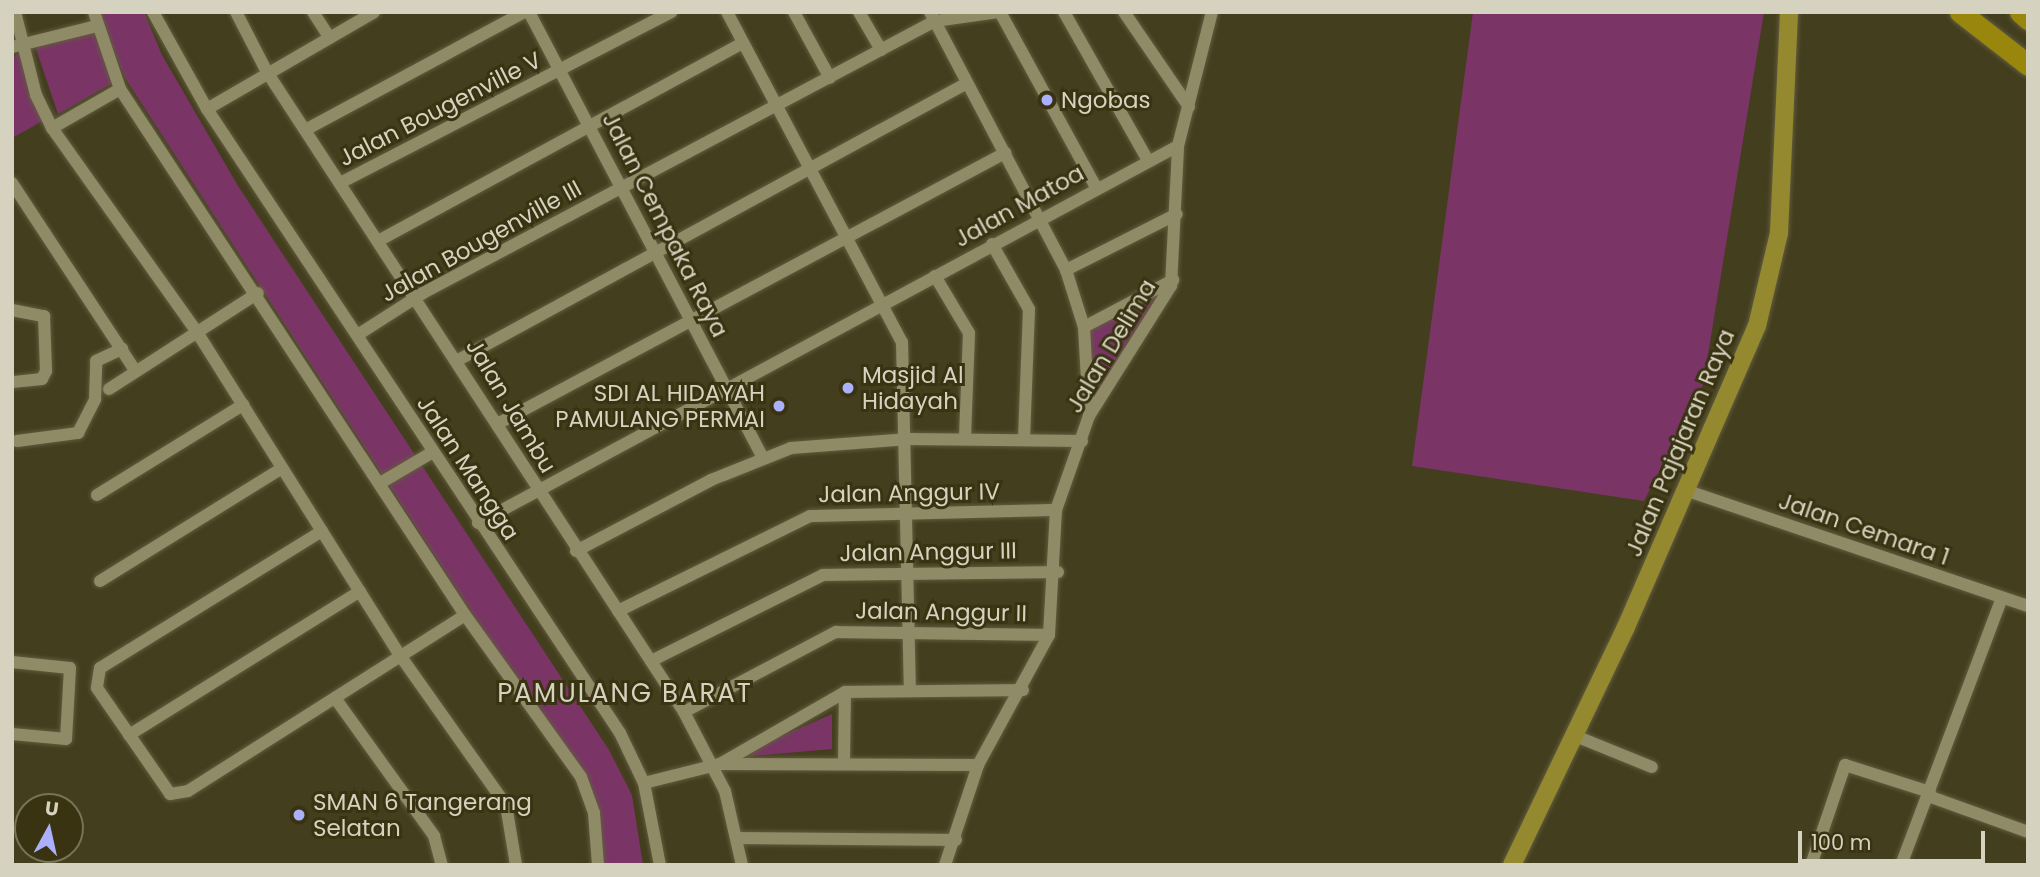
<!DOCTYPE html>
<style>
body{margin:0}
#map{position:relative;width:2040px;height:877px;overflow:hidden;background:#433e1d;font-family:Poppins,sans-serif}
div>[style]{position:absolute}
.green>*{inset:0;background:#7a3566}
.roads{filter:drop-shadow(0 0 2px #615c3f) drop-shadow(0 0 2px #615c3f)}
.minor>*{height:12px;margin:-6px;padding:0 6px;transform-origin:6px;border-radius:6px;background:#908b67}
.major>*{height:18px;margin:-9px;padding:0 9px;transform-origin:9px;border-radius:9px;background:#958930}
.highway>*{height:21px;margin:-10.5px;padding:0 10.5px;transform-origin:10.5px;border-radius:10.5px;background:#98870c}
.dots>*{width:19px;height:19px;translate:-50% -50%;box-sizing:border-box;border:4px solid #393312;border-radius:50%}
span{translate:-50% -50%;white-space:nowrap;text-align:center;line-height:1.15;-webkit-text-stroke:6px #393312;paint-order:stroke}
.poi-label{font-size:23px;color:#d5d2c0}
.left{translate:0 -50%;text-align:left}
.right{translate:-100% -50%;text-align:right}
.street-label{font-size:23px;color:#d5d2c0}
.quarter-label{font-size:26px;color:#d5d2c0;letter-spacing:2px}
.frame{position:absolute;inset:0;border:14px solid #d5d2c0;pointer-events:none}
.north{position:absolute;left:14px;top:793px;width:70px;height:70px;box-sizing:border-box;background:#393312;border:2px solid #777358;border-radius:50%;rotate:8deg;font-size:19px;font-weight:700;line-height:28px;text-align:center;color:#d5d2c0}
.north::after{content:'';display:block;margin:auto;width:24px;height:32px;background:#aab0fb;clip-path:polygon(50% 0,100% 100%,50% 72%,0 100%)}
.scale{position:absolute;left:1798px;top:831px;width:187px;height:32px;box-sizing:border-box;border:4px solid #d5d2c0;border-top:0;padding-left:9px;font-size:21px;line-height:24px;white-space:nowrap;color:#d5d2c0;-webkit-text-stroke:5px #393312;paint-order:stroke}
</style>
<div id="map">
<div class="green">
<div style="clip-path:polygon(98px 12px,144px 12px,162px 55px,238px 186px,609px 750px,632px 795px,643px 865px,604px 865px,590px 795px,125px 78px)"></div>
<div style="clip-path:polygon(1473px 12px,1764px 12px,1703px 385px,1644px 501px,1412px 466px)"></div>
<div style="clip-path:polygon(95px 23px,116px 81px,58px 114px,35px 46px)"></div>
<div style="clip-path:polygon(26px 46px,48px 118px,12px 138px,12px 59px)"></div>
<div style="clip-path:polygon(1171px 286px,1089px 415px,1084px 327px)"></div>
<div style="clip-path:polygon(832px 714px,832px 749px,731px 758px)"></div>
</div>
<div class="roads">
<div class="minor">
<div style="left:15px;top:12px;width:86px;rotate:75.8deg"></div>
<div style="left:36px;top:95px;width:37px;rotate:64deg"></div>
<div style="left:52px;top:128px;width:250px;rotate:54.6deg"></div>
<div style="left:197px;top:332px;width:380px;rotate:57.9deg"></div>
<div style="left:399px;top:654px;width:185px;rotate:54.7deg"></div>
<div style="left:506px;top:805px;width:61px;rotate:80.5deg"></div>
<div style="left:94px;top:12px;width:81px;rotate:71.3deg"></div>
<div style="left:120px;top:89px;width:629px;rotate:56.74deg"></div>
<div style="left:465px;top:615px;width:199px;rotate:54.4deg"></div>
<div style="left:581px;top:777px;width:38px;rotate:70deg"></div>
<div style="left:594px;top:813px;width:52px;rotate:85.6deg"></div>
<div style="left:153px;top:12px;width:111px;rotate:60.9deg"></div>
<div style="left:207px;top:109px;width:748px;rotate:56.5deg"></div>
<div style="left:620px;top:733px;width:55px;rotate:64.4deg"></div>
<div style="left:644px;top:783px;width:84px;rotate:79deg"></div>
<div style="left:236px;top:12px;width:68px;rotate:62.7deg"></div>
<div style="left:267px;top:72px;width:764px;rotate:56.91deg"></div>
<div style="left:684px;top:712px;width:89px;rotate:62.6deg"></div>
<div style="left:725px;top:791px;width:76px;rotate:77.1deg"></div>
<div style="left:313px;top:12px;width:30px;rotate:57deg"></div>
<div style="left:529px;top:12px;width:504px;rotate:62.32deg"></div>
<div style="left:727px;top:12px;width:374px;rotate:62.1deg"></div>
<div style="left:902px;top:342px;width:347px;rotate:88.7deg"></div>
<div style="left:794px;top:12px;width:75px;rotate:61.4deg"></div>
<div style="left:859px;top:12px;width:44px;rotate:59.9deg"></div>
<div style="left:930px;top:12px;width:292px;rotate:62.2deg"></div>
<div style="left:1066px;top:270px;width:60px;rotate:72.5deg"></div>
<div style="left:1084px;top:327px;width:89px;rotate:86.8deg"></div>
<div style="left:1000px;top:12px;width:200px;rotate:61.3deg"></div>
<div style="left:1064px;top:12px;width:169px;rotate:60.5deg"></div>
<div style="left:1124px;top:12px;width:115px;rotate:55.6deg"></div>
<div style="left:12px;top:47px;width:88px;rotate:-13.9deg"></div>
<div style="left:207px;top:109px;width:193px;rotate:-30.1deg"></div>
<div style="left:52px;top:128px;width:78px;rotate:-29.8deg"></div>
<div style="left:307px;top:129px;width:247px;rotate:-28.3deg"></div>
<div style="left:12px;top:183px;width:224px;rotate:56.7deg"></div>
<div style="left:340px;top:183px;width:373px;rotate:-27.3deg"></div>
<div style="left:378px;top:241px;width:415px;rotate:-28.5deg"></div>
<div style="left:992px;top:244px;width:75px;rotate:60.4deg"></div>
<div style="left:1029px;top:309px;width:131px;rotate:92.2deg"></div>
<div style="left:1066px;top:270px;width:124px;rotate:-26.8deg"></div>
<div style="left:935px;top:276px;width:66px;rotate:59.2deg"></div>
<div style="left:969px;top:333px;width:106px;rotate:92.2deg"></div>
<div style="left:12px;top:310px;width:33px;rotate:11deg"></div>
<div style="left:44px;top:316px;width:55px;rotate:87.9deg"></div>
<div style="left:46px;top:371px;width:9px;rotate:117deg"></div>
<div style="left:42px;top:379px;width:30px;rotate:174deg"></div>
<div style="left:1084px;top:327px;width:101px;rotate:-27.8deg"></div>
<div style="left:359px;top:334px;width:76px;rotate:-32.6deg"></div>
<div style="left:423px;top:293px;width:580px;rotate:-27.98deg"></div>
<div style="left:935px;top:21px;width:65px;rotate:-8deg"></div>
<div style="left:460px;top:359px;width:577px;rotate:-28.56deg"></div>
<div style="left:109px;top:389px;width:177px;rotate:-32.8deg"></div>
<div style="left:499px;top:423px;width:574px;rotate:-28.08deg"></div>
<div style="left:17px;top:441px;width:62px;rotate:-7.5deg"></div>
<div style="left:78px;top:433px;width:38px;rotate:-63deg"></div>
<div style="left:95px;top:399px;width:38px;rotate:-88deg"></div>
<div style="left:96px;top:361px;width:29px;rotate:-25deg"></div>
<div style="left:382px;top:482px;width:57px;rotate:-30.6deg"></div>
<div style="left:1688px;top:491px;width:359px;rotate:18.7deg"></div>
<div style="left:97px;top:495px;width:172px;rotate:-31.7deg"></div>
<div style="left:478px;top:523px;width:795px;rotate:-28.31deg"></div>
<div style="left:322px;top:531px;width:261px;rotate:148.3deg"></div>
<div style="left:100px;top:668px;width:20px;rotate:99deg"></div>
<div style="left:97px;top:688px;width:129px;rotate:55.4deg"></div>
<div style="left:170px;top:794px;width:18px;rotate:-9deg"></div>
<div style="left:188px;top:791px;width:328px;rotate:-32.4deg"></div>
<div style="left:576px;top:551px;width:153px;rotate:-27.7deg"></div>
<div style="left:711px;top:480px;width:86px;rotate:-21.8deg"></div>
<div style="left:791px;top:448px;width:118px;rotate:-4.4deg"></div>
<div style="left:909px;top:439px;width:173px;rotate:0.7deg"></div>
<div style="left:100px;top:581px;width:214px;rotate:-31.8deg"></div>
<div style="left:618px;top:611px;width:214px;rotate:-26.3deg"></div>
<div style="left:810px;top:516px;width:246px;rotate:-1.4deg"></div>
<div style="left:651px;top:661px;width:192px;rotate:-26.6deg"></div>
<div style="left:823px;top:575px;width:235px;rotate:-0.7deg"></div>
<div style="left:12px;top:662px;width:58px;rotate:5.9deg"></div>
<div style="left:70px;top:668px;width:71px;rotate:93.2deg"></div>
<div style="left:66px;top:739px;width:54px;rotate:-174.7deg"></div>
<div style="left:335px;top:698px;width:170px;rotate:54.3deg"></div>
<div style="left:434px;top:836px;width:30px;rotate:75deg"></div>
<div style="left:684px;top:712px;width:172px;rotate:-27.8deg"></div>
<div style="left:836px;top:632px;width:213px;rotate:0.8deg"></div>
<div style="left:129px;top:735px;width:272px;rotate:-31.9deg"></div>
<div style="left:1573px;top:735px;width:85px;rotate:22.1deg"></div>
<div style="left:844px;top:761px;width:69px;rotate:-89.2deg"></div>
<div style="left:720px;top:764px;width:258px;rotate:0.2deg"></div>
<div style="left:644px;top:783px;width:78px;rotate:-14deg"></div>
<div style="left:720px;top:764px;width:144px;rotate:-29.9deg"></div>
<div style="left:845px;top:692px;width:178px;rotate:-0.6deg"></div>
<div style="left:1928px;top:796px;width:106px;rotate:19.8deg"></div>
<div style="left:740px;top:838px;width:216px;rotate:0.5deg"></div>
<div style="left:945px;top:865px;width:105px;rotate:-71.7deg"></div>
<div style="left:978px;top:765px;width:148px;rotate:-61.4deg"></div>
<div style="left:1049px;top:635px;width:125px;rotate:-86.8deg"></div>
<div style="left:1056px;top:510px;width:100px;rotate:-70.7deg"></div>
<div style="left:1089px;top:416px;width:154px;rotate:-57.8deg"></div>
<div style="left:1171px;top:286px;width:140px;rotate:-87.1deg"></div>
<div style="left:1178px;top:146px;width:138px;rotate:-75.8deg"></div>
<div style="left:1811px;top:865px;width:106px;rotate:-71.2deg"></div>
<div style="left:1845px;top:765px;width:89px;rotate:17.6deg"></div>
<div style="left:1901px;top:865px;width:285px;rotate:-69.3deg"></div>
</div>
<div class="major">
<div style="left:1512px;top:865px;width:264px;rotate:-64.4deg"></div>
<div style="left:1626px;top:627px;width:328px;rotate:-66.5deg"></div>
<div style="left:1757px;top:326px;width:96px;rotate:-76.7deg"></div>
<div style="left:1779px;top:233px;width:221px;rotate:-87.4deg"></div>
</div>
<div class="highway">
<div style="left:1960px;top:12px;width:86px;rotate:37.9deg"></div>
<div style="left:2020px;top:12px;width:11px;rotate:41deg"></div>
</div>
</div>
<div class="dots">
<div style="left:1047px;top:100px;background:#aab0fb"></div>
<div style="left:848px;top:388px;background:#aab0fb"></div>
<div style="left:779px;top:406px;background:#aab0fb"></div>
<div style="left:299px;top:815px;background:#aab0fb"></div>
</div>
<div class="poi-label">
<span class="left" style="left:1061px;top:100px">Ngobas</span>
<span class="left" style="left:862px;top:388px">Masjid Al<br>Hidayah</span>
<span class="right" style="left:765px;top:406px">SDI AL HIDAYAH<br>PAMULANG PERMAI</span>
<span class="left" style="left:313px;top:815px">SMAN 6 Tangerang<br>Selatan</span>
</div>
<div class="street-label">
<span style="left:440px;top:109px;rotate:-27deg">Jalan Bougenville V</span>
<span style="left:1019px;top:206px;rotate:-29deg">Jalan Matoa</span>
<span style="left:665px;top:225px;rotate:63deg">Jalan Cempaka Raya</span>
<span style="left:481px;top:241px;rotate:-29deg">Jalan Bougenville III</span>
<span style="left:1111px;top:346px;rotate:-59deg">Jalan Delima</span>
<span style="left:511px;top:406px;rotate:59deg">Jalan Jambu</span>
<span style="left:1680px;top:443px;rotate:-67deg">Jalan Pajajaran Raya</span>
<span style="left:468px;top:468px;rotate:57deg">Jalan Mangga</span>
<span style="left:909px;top:493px;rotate:-1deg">Jalan Anggur IV</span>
<span style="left:1864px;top:529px;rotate:19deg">Jalan Cemara 1</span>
<span style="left:928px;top:552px;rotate:-1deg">Jalan Anggur III</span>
<span style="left:941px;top:612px;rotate:1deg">Jalan Anggur II</span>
</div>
<div class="quarter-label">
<span style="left:625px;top:694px">PAMULANG BARAT</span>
</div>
<div class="frame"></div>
<div class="north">U</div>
<div class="scale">100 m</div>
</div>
